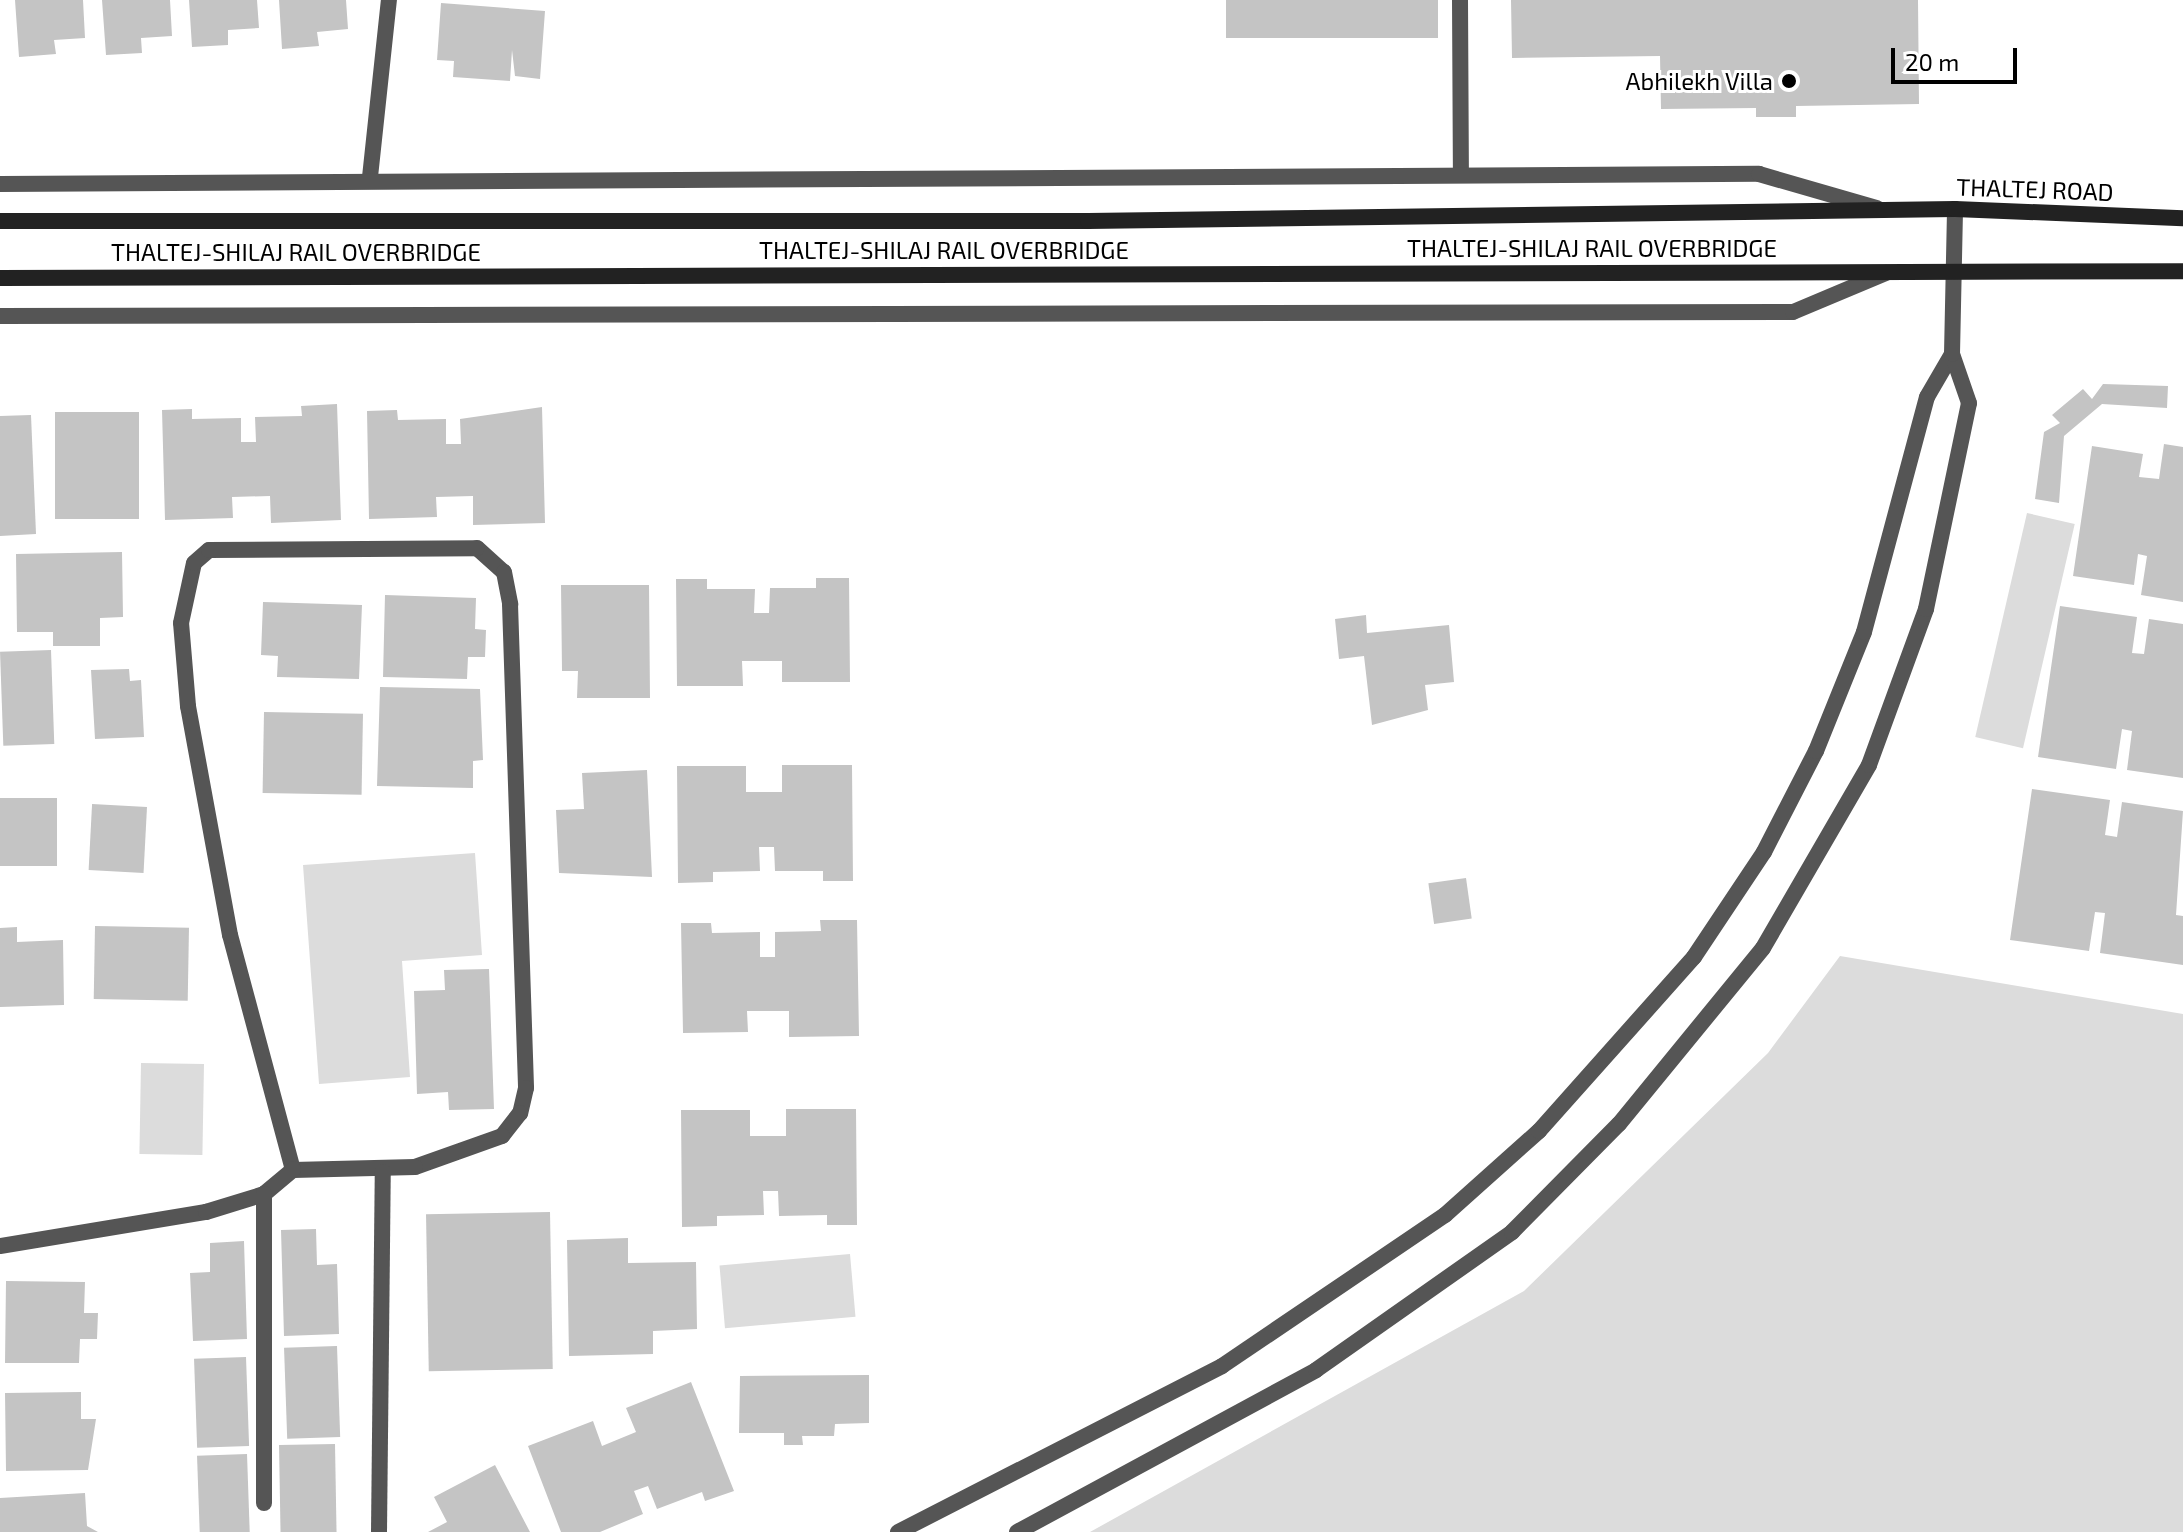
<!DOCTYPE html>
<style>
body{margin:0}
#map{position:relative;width:2183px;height:1532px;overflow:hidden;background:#fff;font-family:"Exo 2",sans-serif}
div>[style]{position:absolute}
.green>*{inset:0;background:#dcdcdc;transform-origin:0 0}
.building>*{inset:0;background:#c4c4c4;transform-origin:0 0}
.minor>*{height:16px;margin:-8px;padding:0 8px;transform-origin:8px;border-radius:8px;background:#555}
.tertiary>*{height:16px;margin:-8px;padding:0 8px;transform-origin:8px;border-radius:8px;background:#555}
.secondary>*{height:16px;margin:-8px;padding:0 8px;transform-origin:8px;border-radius:8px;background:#222}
.dots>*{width:22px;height:22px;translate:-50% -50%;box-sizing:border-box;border:4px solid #fff;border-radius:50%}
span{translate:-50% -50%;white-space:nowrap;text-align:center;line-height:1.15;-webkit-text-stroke:6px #fff;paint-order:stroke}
.poi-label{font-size:24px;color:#000}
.right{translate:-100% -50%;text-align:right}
.street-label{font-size:24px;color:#000}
.scale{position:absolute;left:1891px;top:48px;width:126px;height:36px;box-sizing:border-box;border:4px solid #000;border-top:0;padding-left:10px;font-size:24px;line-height:28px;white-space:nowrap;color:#000;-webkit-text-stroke:6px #fff;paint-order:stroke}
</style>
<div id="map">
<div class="green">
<div style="left:2027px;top:513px;width:49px;height:230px;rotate:13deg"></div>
<div style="clip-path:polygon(475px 853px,482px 955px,402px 961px,410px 1077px,319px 1084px,303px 865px)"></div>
<div style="clip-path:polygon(1840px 956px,2183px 1014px,2183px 1532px,1090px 1532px,1524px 1291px,1768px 1053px)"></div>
<div style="left:141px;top:1063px;width:63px;height:91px;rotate:1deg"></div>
<div style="left:850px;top:1254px;width:63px;height:131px;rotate:85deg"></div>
</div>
<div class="building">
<div style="clip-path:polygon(15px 0,83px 0,85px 38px,54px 40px,56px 54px,19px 57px)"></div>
<div style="clip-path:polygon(102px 0,170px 0,172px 36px,141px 38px,142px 53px,106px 55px)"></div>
<div style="clip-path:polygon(189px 0,257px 0,259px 28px,228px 30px,228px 45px,192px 47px)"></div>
<div style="clip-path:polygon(279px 0,346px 0,348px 29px,317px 32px,319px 46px,282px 49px)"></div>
<div style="left:1226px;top:0;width:212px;height:38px"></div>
<div style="clip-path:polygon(1511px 0,1918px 0,1919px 104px,1796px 106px,1796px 117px,1756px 117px,1756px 108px,1661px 109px,1660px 56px,1512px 58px)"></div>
<div style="clip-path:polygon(441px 3px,545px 11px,540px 79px,515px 76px,512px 50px,510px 81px,453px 77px,454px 61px,437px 60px)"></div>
<div style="clip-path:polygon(2103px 384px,2168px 386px,2167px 408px,2102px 404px,2064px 436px,2059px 503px,2035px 499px,2044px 432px,2060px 423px,2052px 415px,2083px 389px,2092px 399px)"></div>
<div style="clip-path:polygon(337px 404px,341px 520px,271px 523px,270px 496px,232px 497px,233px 518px,165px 520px,162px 410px,192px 409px,192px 419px,241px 418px,241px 442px,256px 442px,255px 417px,302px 416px,301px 406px)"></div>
<div style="clip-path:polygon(542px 407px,545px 523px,473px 525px,473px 496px,436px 497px,437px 517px,369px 519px,367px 411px,397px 410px,398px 420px,446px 419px,446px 444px,461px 444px,460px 419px)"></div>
<div style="left:55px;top:412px;width:84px;height:107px"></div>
<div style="clip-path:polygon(31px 415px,36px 534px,0 536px,0 416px)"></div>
<div style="clip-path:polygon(2164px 444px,2183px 447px,2183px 602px,2141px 595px,2147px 556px,2138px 554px,2134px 585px,2073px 576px,2092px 446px,2143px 454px,2139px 477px,2159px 479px)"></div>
<div style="clip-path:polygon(122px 552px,123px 617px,100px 618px,100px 646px,53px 646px,53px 632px,17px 632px,16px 554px)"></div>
<div style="clip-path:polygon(816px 578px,849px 578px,850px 682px,782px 682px,782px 661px,742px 661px,743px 686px,677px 686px,676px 579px,707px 579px,707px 589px,755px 589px,754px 613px,769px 613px,770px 588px,816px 588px)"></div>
<div style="clip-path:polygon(561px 585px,649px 585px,650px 698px,577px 698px,578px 671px,562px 671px)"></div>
<div style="clip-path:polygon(385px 595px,476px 598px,475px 629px,486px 630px,485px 657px,468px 657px,467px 679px,383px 677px)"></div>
<div style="clip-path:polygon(263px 602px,362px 605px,359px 679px,277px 677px,278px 656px,261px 655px)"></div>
<div style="clip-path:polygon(2060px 606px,2137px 617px,2132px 653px,2144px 654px,2149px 619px,2183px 624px,2183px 778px,2127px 770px,2132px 731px,2122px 729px,2116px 769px,2038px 757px)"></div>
<div style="clip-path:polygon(1366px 615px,1367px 633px,1449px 625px,1454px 682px,1425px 685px,1428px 710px,1372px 725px,1364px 656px,1339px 659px,1335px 619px)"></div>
<div style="left:51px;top:650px;width:94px;height:51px;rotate:88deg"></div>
<div style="clip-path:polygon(129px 669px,130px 681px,141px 680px,144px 737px,95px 739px,91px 670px)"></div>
<div style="clip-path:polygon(380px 687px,480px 689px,483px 760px,473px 761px,473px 788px,377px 786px)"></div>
<div style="left:264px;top:712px;width:99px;height:81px;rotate:1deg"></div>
<div style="clip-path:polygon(782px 765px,852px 765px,853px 881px,823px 881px,823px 871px,775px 871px,774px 847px,759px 847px,760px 871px,713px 872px,713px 882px,678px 883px,677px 766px,746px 766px,746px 792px,782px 792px)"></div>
<div style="clip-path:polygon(647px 770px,652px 877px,559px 873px,556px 810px,584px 809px,582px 773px)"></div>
<div style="clip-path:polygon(2032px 789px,2110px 800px,2105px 835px,2117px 837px,2122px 802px,2183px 811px,2176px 915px,2183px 916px,2183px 965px,2100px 953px,2105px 913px,2095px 912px,2089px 951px,2010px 940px)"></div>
<div style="left:0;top:798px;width:57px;height:68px"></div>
<div style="left:147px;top:807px;width:66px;height:55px;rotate:93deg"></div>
<div style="left:1466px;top:878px;width:41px;height:38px;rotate:82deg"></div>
<div style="clip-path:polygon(820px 920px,857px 920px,859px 1036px,789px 1037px,789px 1011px,747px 1011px,748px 1032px,683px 1033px,681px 923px,711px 923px,712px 933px,760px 932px,760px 957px,775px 957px,775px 932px,821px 931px)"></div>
<div style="left:95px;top:926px;width:94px;height:73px;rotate:1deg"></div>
<div style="clip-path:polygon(17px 927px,17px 942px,63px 940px,64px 1005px,0 1007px,0 928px)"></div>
<div style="clip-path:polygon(489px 969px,494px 1109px,449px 1110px,448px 1092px,417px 1094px,414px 991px,445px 990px,444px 970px)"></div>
<div style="clip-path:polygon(786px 1109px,856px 1109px,857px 1225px,827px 1225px,827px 1215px,779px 1216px,778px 1191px,763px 1191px,764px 1215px,717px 1216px,717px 1226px,682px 1227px,681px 1110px,750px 1110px,750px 1136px,786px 1136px)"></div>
<div style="left:550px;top:1212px;width:157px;height:124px;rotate:89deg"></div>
<div style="clip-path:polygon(316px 1229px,317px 1265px,337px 1264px,339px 1334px,284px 1336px,281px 1230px)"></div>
<div style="clip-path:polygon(628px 1238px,628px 1263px,696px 1262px,697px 1329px,653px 1331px,653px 1354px,569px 1356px,567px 1240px)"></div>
<div style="clip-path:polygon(244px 1241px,247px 1339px,193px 1341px,190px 1273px,210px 1272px,210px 1243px)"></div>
<div style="clip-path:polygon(6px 1281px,85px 1282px,84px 1313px,98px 1313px,97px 1339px,80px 1339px,79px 1363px,5px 1363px)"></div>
<div style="left:337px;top:1346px;width:91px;height:53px;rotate:88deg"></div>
<div style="left:246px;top:1357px;width:89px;height:52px;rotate:88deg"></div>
<div style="clip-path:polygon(869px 1375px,869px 1423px,835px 1424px,834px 1436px,802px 1436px,803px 1445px,784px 1445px,784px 1433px,739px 1433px,740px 1376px)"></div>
<div style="clip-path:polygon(691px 1382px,734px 1491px,705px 1501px,702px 1492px,657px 1509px,648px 1486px,634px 1491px,643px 1514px,600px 1532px,561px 1532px,528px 1446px,593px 1421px,602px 1446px,636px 1432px,626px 1408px)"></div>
<div style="clip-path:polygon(81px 1392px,81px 1419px,96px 1419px,88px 1470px,6px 1471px,5px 1393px)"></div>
<div style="left:335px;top:1444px;width:88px;height:56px;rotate:89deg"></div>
<div style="left:247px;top:1454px;width:78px;height:50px;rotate:88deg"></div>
<div style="clip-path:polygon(495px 1465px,530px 1532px,428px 1532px,447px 1522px,434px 1497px)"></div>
<div style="clip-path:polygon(85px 1493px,87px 1526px,98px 1532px,0 1532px,0 1498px)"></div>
</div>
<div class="minor">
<div style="left:1460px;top:0;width:174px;rotate:89.7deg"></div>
<div style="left:370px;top:177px;width:178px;rotate:-83.9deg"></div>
<div style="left:477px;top:548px;width:36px;rotate:42deg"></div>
<div style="left:504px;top:572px;width:33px;rotate:79deg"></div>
<div style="left:510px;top:604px;width:484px;rotate:88.1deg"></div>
<div style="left:526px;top:1088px;width:26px;rotate:103deg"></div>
<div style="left:520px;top:1113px;width:29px;rotate:128deg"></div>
<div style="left:502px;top:1136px;width:92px;rotate:160.4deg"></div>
<div style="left:415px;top:1167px;width:122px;rotate:178.6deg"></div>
<div style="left:293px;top:1170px;width:243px;rotate:-105deg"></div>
<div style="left:230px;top:935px;width:233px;rotate:-100.4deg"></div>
<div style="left:188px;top:706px;width:83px;rotate:-94.8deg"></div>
<div style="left:181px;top:623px;width:61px;rotate:-77.8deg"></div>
<div style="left:194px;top:563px;width:20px;rotate:-41deg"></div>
<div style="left:209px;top:550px;width:268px;rotate:-0.4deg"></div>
<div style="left:0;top:1246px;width:209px;rotate:-9.4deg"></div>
<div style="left:206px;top:1212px;width:61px;rotate:-17.2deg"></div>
<div style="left:264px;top:1194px;width:38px;rotate:-40deg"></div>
<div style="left:264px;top:1503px;width:309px;rotate:-90deg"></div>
<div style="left:379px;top:1532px;width:360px;rotate:-89.4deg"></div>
<div style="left:898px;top:1532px;width:364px;rotate:-27.1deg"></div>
<div style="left:1222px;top:1366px;width:269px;rotate:-34.1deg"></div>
<div style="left:1445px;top:1215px;width:126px;rotate:-41.8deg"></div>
<div style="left:1539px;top:1131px;width:233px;rotate:-48.3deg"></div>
<div style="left:1694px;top:957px;width:126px;rotate:-56.3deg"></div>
<div style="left:1764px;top:852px;width:114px;rotate:-62.8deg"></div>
<div style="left:1816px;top:751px;width:128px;rotate:-68deg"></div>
<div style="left:1864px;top:632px;width:243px;rotate:-75deg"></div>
<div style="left:1927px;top:397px;width:50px;rotate:-59.8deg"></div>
<div style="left:1017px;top:1532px;width:340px;rotate:-28.4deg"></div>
<div style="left:1316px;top:1370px;width:240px;rotate:-35.1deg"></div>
<div style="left:1512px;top:1232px;width:152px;rotate:-45.3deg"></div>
<div style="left:1619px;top:1124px;width:227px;rotate:-50.7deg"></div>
<div style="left:1763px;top:948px;width:211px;rotate:-59.9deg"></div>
<div style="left:1869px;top:765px;width:166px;rotate:-69.9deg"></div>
<div style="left:1926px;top:609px;width:210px;rotate:-78.2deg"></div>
<div style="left:1969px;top:403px;width:52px;rotate:-109.1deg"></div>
<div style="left:1952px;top:354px;width:145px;rotate:-88.8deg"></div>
</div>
<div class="tertiary">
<div style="left:0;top:184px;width:1759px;rotate:-0.33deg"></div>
<div style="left:1759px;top:174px;width:123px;rotate:16.1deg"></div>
<div style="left:0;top:316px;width:1793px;rotate:-0.13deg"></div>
<div style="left:1793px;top:312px;width:101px;rotate:-22.8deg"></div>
</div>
<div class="secondary">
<div style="left:0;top:221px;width:1088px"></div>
<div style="left:1088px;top:221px;width:867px;rotate:-0.79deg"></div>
<div style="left:1955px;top:209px;width:228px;rotate:2.3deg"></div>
<div style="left:0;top:278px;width:2183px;rotate:-0.18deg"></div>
</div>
<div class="dots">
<div style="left:1789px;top:81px;background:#000"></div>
</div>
<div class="poi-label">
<span class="right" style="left:1773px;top:81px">Abhilekh Villa</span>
</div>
<div class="street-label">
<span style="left:2035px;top:189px;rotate:2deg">THALTEJ ROAD</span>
<span style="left:1592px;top:248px">THALTEJ-SHILAJ RAIL OVERBRIDGE</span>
<span style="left:944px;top:250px">THALTEJ-SHILAJ RAIL OVERBRIDGE</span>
<span style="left:296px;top:252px">THALTEJ-SHILAJ RAIL OVERBRIDGE</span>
</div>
<div class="scale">20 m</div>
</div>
